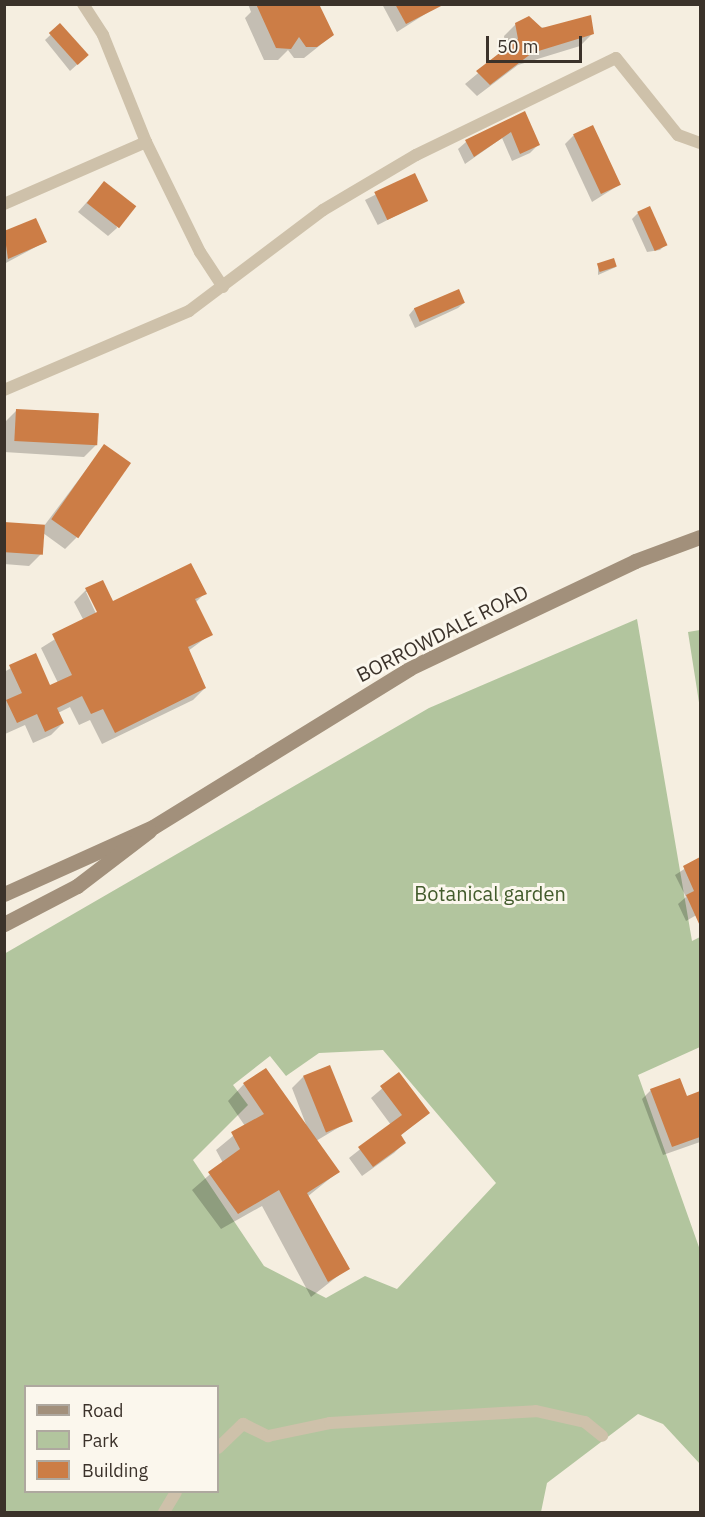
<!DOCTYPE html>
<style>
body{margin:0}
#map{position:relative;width:705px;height:1517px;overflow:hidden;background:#f5eee0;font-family:"IBM Plex Sans",sans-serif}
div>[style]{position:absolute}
.green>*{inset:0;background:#b2c59e}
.shadow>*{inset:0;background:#0003;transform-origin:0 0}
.building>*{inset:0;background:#cc7d46;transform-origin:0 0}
.minor>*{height:12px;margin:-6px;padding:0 6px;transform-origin:6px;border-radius:6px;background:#cec1aa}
.secondary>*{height:15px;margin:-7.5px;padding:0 7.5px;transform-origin:7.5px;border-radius:7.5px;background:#a2907b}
span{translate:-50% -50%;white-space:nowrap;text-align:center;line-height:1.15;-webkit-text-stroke:6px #fbf7ed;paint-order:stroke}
.street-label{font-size:20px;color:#3b322a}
.park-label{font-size:20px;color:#425b2c}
.frame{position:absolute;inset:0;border:6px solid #3b322a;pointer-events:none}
.legend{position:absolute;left:24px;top:1385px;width:195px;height:108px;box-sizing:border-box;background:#fbf7ed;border:2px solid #aea89f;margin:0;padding:8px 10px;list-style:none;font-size:18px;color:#3b322a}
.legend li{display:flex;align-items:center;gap:12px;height:30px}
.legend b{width:30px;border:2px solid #aea89f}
.scale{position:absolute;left:486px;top:36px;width:96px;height:27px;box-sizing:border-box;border:3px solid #3b322a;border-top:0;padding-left:8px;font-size:18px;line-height:21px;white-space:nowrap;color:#3b322a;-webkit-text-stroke:4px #fbf7ed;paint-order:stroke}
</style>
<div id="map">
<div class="green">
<div style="clip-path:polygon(evenodd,637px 619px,692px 941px,700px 937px,700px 1047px,638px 1075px,700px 1250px,700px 1464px,663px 1424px,638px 1414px,547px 1483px,541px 1512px,5px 1512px,4px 954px,429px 708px,637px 619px,383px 1050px,496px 1183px,397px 1289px,365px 1276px,326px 1298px,264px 1266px,193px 1160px,248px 1105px,233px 1085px,270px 1056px,286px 1076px,319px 1053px,383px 1050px,637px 619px,26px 1386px,218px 1386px,218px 1492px,26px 1492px,26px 1386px)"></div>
<div style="clip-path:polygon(700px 630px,700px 709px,688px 632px)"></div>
</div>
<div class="shadow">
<div style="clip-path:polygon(248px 4px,308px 4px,333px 35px,304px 58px,294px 58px,288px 50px,278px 60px,264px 60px,245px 18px,251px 12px)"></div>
<div style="clip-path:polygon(382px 4px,427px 4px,430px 11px,397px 32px)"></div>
<div style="clip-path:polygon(516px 24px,592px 34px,580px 46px,518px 65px,477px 96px,465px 84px,506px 50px,504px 36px)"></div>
<div style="clip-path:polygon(60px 26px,81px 61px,70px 71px,45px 40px)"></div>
<div style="clip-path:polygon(524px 113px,538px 145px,530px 153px,512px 161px,502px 138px,465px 164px,458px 149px,466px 142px)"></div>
<div style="clip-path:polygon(574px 135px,619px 185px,592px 202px,565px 144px)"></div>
<div style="left:414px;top:175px;width:28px;height:55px;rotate:63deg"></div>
<div style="clip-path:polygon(104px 183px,117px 228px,108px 236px,78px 212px)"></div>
<div style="clip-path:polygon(638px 213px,665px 245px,660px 250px,647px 252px,632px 219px)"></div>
<div style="clip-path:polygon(4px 233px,45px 242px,4px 264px)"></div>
<div style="clip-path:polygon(598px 266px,616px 267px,598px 275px)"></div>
<div style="clip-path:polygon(458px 291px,464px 303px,458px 308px,415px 328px,409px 315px,414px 309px)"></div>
<div style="clip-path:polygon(17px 410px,96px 445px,84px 457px,4px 452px,5px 422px)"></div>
<div style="clip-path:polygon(104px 446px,77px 537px,65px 549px,43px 533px,41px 554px,29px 566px,4px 564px,4px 524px,44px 526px)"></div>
<div style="clip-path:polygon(evenodd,86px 590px,112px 603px,205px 593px,195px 603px,211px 634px,188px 651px,205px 688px,193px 700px,102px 744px,90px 720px,79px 725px,70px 707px,58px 713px,63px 723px,51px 735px,33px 743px,25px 725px,5px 734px,4px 672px,35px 655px,50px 687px,58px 683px,41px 648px,84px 621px,74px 602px,86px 590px,86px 592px,89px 592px,102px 619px,99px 620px,86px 592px)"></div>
<div style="clip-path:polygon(700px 859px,700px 913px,686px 921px,678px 904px,686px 897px,675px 875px)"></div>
<div style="clip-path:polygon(399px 1074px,428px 1113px,400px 1136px,404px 1143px,394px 1153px,362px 1176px,349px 1158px,391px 1125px,371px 1098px)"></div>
<div style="clip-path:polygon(304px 1076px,351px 1120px,316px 1141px,338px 1172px,307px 1197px,348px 1268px,311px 1297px,262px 1206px,221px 1229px,192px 1190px,223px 1163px,216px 1150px,245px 1126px,228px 1101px,244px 1084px,307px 1127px,292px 1088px)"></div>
<div style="clip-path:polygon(651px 1090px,686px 1098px,700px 1092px,700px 1142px,663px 1155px,642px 1099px)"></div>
</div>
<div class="building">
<div style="clip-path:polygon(256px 4px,319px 4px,334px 35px,317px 47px,306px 47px,299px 37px,291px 49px,276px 48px)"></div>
<div style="clip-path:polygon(395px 4px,445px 4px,406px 24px)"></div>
<div style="clip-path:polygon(591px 15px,594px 34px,532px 53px,490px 85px,476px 71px,518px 39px,515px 23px,529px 16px,542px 28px)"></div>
<div style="left:60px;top:23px;width:43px;height:15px;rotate:48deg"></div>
<div style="clip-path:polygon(525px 111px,540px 145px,520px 154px,511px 132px,474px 157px,465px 140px)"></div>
<div style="left:593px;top:125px;width:66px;height:22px;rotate:65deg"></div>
<div style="left:415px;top:173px;width:31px;height:45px;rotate:65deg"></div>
<div style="left:104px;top:181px;width:41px;height:28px;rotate:38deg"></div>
<div style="left:650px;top:206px;width:43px;height:14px;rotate:66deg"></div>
<div style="clip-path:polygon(36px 218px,47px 242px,8px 259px,4px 231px)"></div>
<div style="left:614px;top:258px;width:9px;height:18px;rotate:72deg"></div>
<div style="left:459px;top:289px;width:15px;height:49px;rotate:67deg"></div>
<div style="left:16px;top:409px;width:83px;height:32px;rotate:3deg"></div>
<div style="left:104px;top:444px;width:33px;height:92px;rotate:35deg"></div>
<div style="left:4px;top:522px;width:41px;height:30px;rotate:4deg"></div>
<div style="clip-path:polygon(191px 563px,207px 594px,195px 599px,213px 635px,188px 647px,206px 688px,115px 733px,103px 709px,91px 714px,82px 696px,57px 708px,64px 723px,45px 732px,37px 714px,17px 723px,6px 700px,22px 693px,9px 665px,36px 653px,50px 685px,72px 675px,52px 634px,97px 612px,85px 588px,103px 580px,113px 601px)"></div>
<div style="clip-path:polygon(700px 857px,700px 926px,686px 895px,694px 891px,683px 866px)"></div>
<div style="left:330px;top:1065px;width:61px;height:29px;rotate:68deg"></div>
<div style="clip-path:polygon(266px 1068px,340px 1172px,307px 1193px,350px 1269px,328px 1282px,279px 1190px,238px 1214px,208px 1172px,240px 1149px,231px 1132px,264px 1114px,243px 1083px)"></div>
<div style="clip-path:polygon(399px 1072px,430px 1113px,401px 1135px,406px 1143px,373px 1167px,358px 1147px,402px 1115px,380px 1086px)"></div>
<div style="clip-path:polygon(680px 1078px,687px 1096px,700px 1091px,700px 1137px,672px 1147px,650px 1089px)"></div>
</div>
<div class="minor">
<div style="left:83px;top:4px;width:37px;rotate:57deg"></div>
<div style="left:103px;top:35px;width:115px;rotate:68.1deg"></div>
<div style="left:146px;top:142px;width:123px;rotate:63.9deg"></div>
<div style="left:200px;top:252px;width:42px;rotate:56.7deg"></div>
<div style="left:4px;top:204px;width:155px;rotate:-23.6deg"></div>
<div style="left:4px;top:390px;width:201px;rotate:-23.1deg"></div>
<div style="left:189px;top:311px;width:168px;rotate:-37deg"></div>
<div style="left:323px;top:210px;width:108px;rotate:-30.6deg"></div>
<div style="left:416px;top:155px;width:222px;rotate:-25.9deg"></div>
<div style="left:616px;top:58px;width:99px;rotate:51.2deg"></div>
<div style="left:678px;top:135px;width:23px;rotate:20deg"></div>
<div style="left:218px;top:1448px;width:35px;rotate:-44deg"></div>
<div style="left:243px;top:1424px;width:28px;rotate:26deg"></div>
<div style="left:268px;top:1436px;width:63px;rotate:-11.8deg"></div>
<div style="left:330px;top:1423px;width:206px;rotate:-3.3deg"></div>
<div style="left:536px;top:1411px;width:50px;rotate:12.7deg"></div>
<div style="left:585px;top:1422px;width:22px;rotate:39deg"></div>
<div style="left:164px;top:1512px;width:23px;rotate:-59deg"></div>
</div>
<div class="secondary">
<div style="left:4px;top:894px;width:163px;rotate:-24.2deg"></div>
<div style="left:153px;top:827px;width:302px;rotate:-31.7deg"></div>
<div style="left:410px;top:668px;width:249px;rotate:-25.4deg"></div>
<div style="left:635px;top:561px;width:69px;rotate:-20.3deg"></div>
<div style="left:4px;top:924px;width:82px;rotate:-27.5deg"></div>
<div style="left:77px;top:886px;width:91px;rotate:-37.4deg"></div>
</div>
<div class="street-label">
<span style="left:442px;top:633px;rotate:-27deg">BORROWDALE ROAD</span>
</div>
<div class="park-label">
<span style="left:490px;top:893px">Botanical garden</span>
</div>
<div class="frame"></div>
<ul class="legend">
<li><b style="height:8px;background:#a2907b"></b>Road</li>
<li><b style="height:16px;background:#b2c59e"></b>Park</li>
<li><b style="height:16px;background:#cc7d46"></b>Building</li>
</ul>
<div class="scale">50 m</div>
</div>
